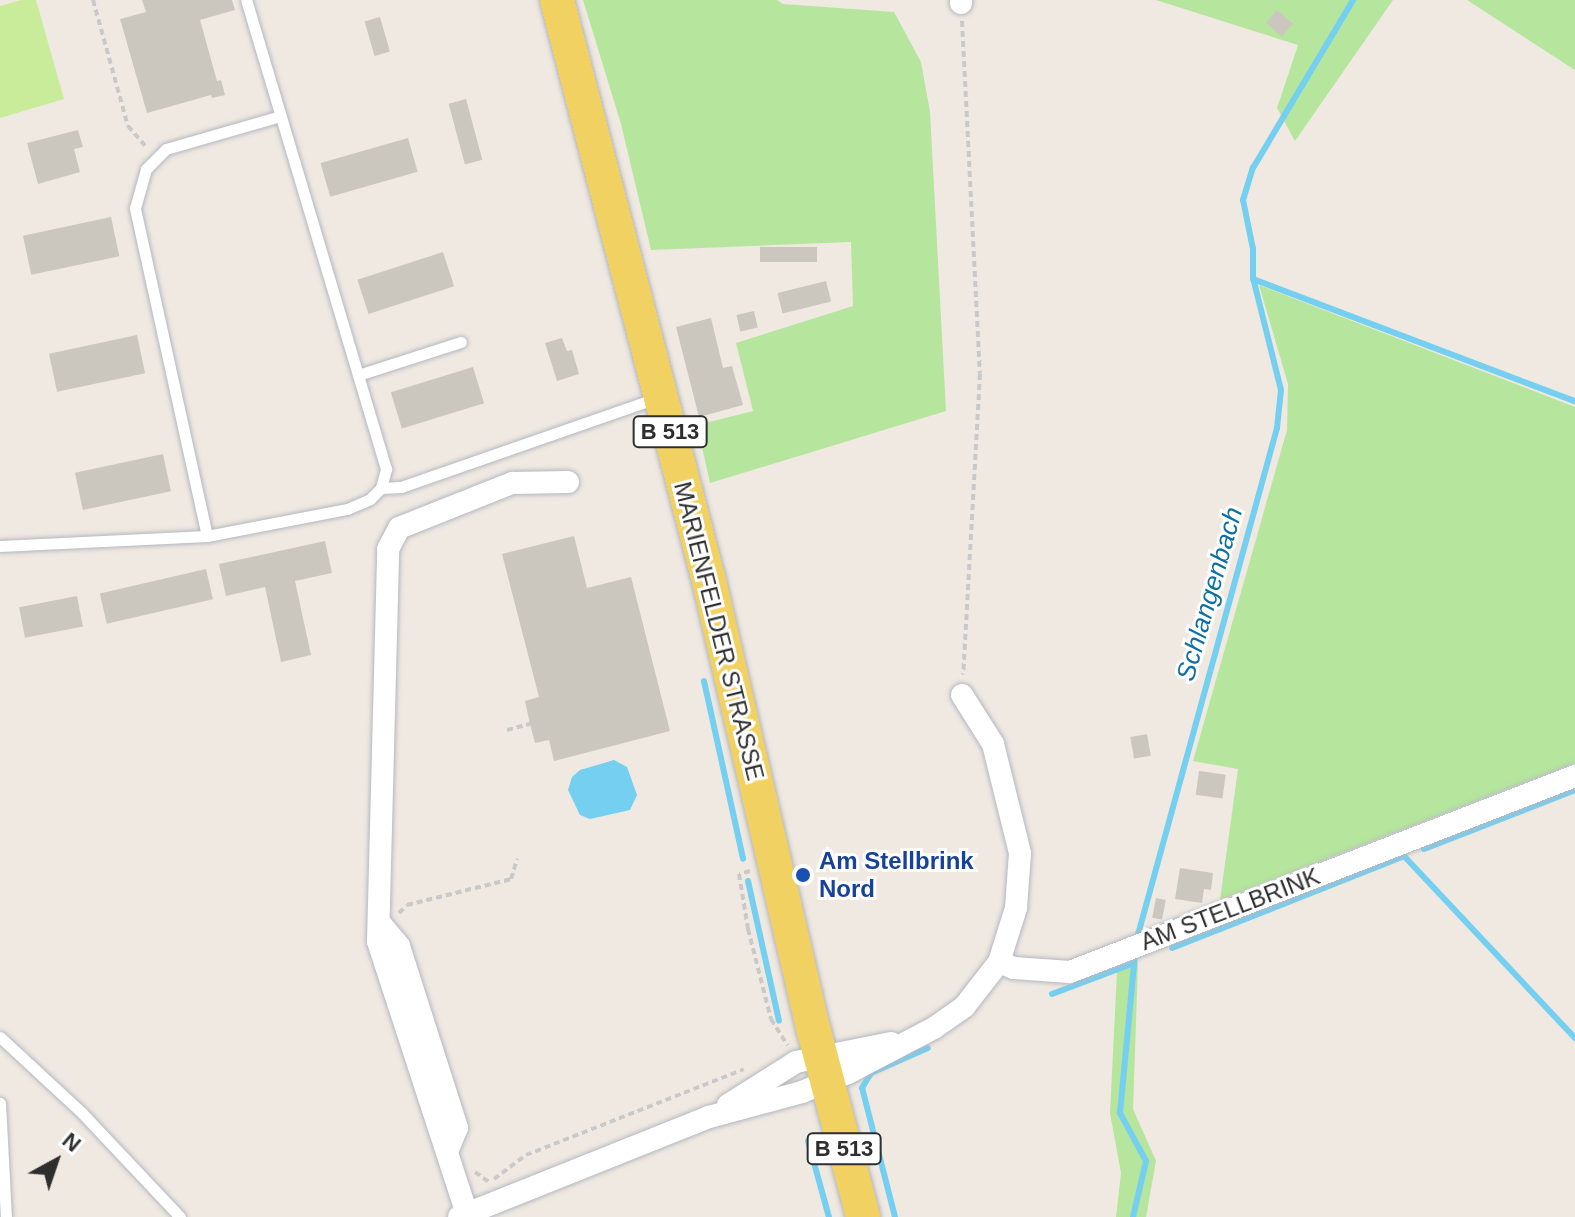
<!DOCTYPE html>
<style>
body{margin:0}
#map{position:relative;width:1575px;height:1217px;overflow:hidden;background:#efe9e1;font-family:Helvetica,sans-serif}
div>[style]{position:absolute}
.green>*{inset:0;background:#b6e59e}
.pitch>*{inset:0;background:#c9ec9a}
.water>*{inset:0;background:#75cff0}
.stream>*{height:6px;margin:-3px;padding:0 3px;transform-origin:3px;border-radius:3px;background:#75cff0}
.building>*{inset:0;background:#cbc7bf;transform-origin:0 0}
.path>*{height:4px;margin-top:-2px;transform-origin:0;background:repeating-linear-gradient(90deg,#c9c9c9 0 6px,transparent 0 10px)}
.roads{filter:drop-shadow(0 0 2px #b4b7c1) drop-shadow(0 0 2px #b4b7c1)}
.lane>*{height:11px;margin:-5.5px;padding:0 5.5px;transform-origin:5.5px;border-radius:5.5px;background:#fff}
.street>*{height:22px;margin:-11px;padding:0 11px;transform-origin:11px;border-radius:11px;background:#fff}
.primary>*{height:34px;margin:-17px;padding:0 17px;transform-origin:17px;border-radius:17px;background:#f2d163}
.dots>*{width:22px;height:22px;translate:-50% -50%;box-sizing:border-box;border:4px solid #fff;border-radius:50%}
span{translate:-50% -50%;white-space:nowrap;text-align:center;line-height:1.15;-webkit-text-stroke:6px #fff;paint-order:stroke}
.shield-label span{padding:2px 6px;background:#fff;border:2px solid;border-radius:6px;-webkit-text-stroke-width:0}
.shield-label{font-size:22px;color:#2e2e2e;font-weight:700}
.street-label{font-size:24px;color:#2e2e2e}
.transit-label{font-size:24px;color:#164399;font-weight:700}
.left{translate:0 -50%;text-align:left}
.water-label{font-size:26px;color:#0d6fa3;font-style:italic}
.north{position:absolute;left:16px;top:1121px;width:80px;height:80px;-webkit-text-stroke:6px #fff;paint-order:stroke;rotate:40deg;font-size:22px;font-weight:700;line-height:32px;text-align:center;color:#2e2e2e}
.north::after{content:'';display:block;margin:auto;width:28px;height:36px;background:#2e2e2e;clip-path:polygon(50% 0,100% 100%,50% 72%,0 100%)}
</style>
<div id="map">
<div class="green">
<div style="clip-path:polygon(583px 0,777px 0,783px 4px,894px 12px,921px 62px,930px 112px,946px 411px,710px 483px,697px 425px,753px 411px,736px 343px,853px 306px,851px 242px,651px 250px,621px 124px)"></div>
<div style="clip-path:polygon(1156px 0,1393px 0,1295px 141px,1277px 108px,1298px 45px)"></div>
<div style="clip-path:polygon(1467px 0,1575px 0,1575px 70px)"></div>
<div style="clip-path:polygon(1259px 285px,1575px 407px,1575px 763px,1220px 900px,1238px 769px,1193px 761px,1287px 430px,1288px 384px)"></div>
<div style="clip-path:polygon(1138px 964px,1133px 1109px,1156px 1161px,1146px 1217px,1116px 1217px,1121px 1173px,1110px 1113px,1117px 972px)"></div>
</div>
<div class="pitch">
<div style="clip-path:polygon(21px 0,36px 0,64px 99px,0 118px,0 6px)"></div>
</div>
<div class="water">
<div style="clip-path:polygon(614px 760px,627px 767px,637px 795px,630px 810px,590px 819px,580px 815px,568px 790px,572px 777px,580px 770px)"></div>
</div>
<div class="stream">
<div style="left:1253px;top:279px;width:344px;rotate:20.8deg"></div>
<div style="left:704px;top:681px;width:182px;rotate:77.6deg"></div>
<div style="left:1424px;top:849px;width:162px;rotate:-21.3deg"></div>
<div style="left:748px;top:881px;width:143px;rotate:77.5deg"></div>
<div style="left:1136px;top:942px;width:533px;rotate:-74.66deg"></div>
<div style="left:1277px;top:428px;width:38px;rotate:-84deg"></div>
<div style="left:1281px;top:390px;width:115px;rotate:-104deg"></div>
<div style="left:1253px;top:278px;width:29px;rotate:-90deg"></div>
<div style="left:1253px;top:249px;width:50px;rotate:-101.5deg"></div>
<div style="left:1243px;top:200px;width:34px;rotate:-73deg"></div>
<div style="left:1253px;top:168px;width:196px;rotate:-59.2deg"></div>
<div style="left:1172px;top:948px;width:250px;rotate:-21.6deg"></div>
<div style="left:1404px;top:856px;width:250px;rotate:46.8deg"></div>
<div style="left:1052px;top:994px;width:88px;rotate:-20.7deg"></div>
<div style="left:808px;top:1141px;width:79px;rotate:74.6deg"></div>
<div style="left:895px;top:1217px;width:133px;rotate:-104.3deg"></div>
<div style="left:862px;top:1088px;width:17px;rotate:-59deg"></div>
<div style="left:871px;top:1073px;width:62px;rotate:-23.7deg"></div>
<div style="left:1133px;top:1217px;width:57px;rotate:-76.9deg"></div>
<div style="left:1146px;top:1161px;width:55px;rotate:-118.4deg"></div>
<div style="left:1120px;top:1113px;width:161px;rotate:-84.6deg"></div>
</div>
<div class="building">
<div style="clip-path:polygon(142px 0,232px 0,235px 10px,200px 20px,217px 81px,221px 80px,225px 95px,212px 98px,211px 95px,147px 113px,120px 19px,146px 12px)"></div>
<div style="left:1277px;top:10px;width:21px;height:17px;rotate:41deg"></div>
<div style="left:380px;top:17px;width:36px;height:16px;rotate:74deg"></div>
<div style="left:466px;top:99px;width:63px;height:18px;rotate:75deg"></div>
<div style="clip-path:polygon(78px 130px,83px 147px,74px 149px,80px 172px,38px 184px,27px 143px)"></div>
<div style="left:408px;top:138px;width:35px;height:91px;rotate:74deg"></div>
<div style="left:111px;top:217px;width:40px;height:90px;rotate:78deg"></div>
<div style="left:817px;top:247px;width:15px;height:57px;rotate:90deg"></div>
<div style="left:443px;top:252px;width:36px;height:90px;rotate:72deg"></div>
<div style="left:826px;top:281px;width:21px;height:50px;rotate:76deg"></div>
<div style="left:754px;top:311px;width:17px;height:18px;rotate:77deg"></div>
<div style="clip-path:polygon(711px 318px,723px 368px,732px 366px,743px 405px,699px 417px,676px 327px)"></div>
<div style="left:137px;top:335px;width:39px;height:90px;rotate:78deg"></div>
<div style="clip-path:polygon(562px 338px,567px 351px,572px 350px,579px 374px,557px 381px,545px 343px)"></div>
<div style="left:473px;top:367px;width:38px;height:86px;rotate:73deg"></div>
<div style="left:163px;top:454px;width:38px;height:90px;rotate:78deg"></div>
<div style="clip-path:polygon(574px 536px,587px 588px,631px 577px,670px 731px,554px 761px,549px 740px,535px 743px,530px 724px,525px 701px,539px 697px,502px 554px)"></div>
<div style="clip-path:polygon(325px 541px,332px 573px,295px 581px,311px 655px,281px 662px,265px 587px,226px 596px,219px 564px)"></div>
<div style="left:206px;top:569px;width:31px;height:109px;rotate:77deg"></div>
<div style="left:77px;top:596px;width:31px;height:59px;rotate:79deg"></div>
<div style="left:1147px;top:734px;width:22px;height:17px;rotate:80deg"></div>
<div style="left:1199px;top:771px;width:27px;height:24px;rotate:8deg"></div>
<div style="clip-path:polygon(1180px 868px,1213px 873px,1211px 890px,1204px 889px,1202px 903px,1175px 899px)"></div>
<div style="left:1156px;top:898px;width:10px;height:20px;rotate:11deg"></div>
</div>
<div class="path">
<div style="left:93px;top:0;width:131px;rotate:74.5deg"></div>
<div style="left:128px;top:126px;width:30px;rotate:49deg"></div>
<div style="left:962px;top:21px;width:353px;rotate:87.1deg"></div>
<div style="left:980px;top:374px;width:301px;rotate:93.2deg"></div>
<div style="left:507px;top:730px;width:24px;rotate:-15deg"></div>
<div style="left:750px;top:871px;width:11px;rotate:165deg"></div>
<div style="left:739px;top:874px;width:56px;rotate:80.7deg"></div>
<div style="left:748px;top:929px;width:93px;rotate:75.7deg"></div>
<div style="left:771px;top:1019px;width:31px;rotate:58deg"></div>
<div style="left:399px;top:913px;width:11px;rotate:-45deg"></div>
<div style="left:407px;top:905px;width:107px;rotate:-14deg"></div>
<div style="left:511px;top:879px;width:21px;rotate:-73deg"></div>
<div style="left:475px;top:1172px;width:17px;rotate:36deg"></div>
<div style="left:494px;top:1179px;width:40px;rotate:-37deg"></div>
<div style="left:526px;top:1155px;width:234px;rotate:-21.5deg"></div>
</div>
<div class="roads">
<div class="lane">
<div style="left:358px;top:375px;width:108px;rotate:-17.8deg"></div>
<div style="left:381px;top:488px;width:20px;rotate:-3deg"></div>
<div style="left:401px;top:487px;width:271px;rotate:-19.2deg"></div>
<div style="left:207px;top:536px;width:336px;rotate:-102.4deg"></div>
<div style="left:135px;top:208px;width:41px;rotate:-74.2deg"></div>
<div style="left:146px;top:169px;width:28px;rotate:-45deg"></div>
<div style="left:166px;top:149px;width:119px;rotate:-16.1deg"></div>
<div style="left:0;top:546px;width:207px;rotate:-2.8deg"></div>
<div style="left:207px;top:536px;width:143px;rotate:-10.9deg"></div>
<div style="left:347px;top:509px;width:25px;rotate:-23deg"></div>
<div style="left:370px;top:499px;width:16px;rotate:-45deg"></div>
<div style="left:381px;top:488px;width:20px;rotate:-75deg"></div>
<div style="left:386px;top:469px;width:489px;rotate:-106.6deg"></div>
<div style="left:0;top:1037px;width:112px;rotate:42.8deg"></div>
<div style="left:82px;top:1113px;width:143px;rotate:46.7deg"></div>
<div style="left:0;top:1103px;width:114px;rotate:87deg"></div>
</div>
<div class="street">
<div style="left:961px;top:3px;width:3px;rotate:-90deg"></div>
<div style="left:379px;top:922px;width:31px;rotate:50deg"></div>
<div style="left:399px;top:946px;width:191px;rotate:72.3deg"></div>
<div style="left:457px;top:1128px;width:26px;rotate:113deg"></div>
<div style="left:999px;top:962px;width:16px;rotate:22deg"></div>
<div style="left:1014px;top:968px;width:56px;rotate:4.1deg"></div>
<div style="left:1070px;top:972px;width:542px;rotate:-21.21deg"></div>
<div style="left:728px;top:1105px;width:80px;rotate:-32.3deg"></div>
<div style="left:796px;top:1062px;width:97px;rotate:-11.3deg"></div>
<div style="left:467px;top:1214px;width:287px;rotate:-108.1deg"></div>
<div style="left:378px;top:941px;width:392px;rotate:-88.5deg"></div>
<div style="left:388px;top:549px;width:24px;rotate:-62deg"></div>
<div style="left:399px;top:528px;width:122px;rotate:-21.7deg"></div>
<div style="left:512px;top:483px;width:56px;rotate:-1deg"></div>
<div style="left:459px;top:1217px;width:269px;rotate:-21.8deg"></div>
<div style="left:709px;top:1117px;width:96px;rotate:-15deg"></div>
<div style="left:802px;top:1092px;width:50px;rotate:-22.4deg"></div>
<div style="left:848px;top:1073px;width:97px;rotate:-27.6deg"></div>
<div style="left:934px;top:1028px;width:37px;rotate:-35deg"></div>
<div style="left:964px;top:1007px;width:57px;rotate:-52.1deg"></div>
<div style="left:999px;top:962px;width:57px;rotate:-72.5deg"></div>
<div style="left:1016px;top:908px;width:55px;rotate:-85.8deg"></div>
<div style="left:1020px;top:853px;width:112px;rotate:-103.9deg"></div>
<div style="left:993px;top:744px;width:58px;rotate:-122.3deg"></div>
</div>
<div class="primary">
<div style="left:557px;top:0;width:601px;rotate:75.34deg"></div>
<div style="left:709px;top:581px;width:462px;rotate:76.9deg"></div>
<div style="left:814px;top:1031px;width:192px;rotate:75.2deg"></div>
</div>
</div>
<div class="dots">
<div style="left:803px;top:875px;background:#1a4fb4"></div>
</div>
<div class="shield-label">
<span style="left:670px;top:432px">B 513</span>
<span style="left:844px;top:1149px">B 513</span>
</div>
<div class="street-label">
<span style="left:719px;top:631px;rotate:76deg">MARIENFELDER STRASSE</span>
<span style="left:1230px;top:909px;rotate:-21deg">AM STELLBRINK</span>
</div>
<div class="transit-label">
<span class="left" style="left:819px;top:875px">Am Stellbrink<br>Nord</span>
</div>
<div class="water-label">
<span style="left:1210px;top:594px;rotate:-74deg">Schlangenbach</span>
</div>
<div class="north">N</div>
</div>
